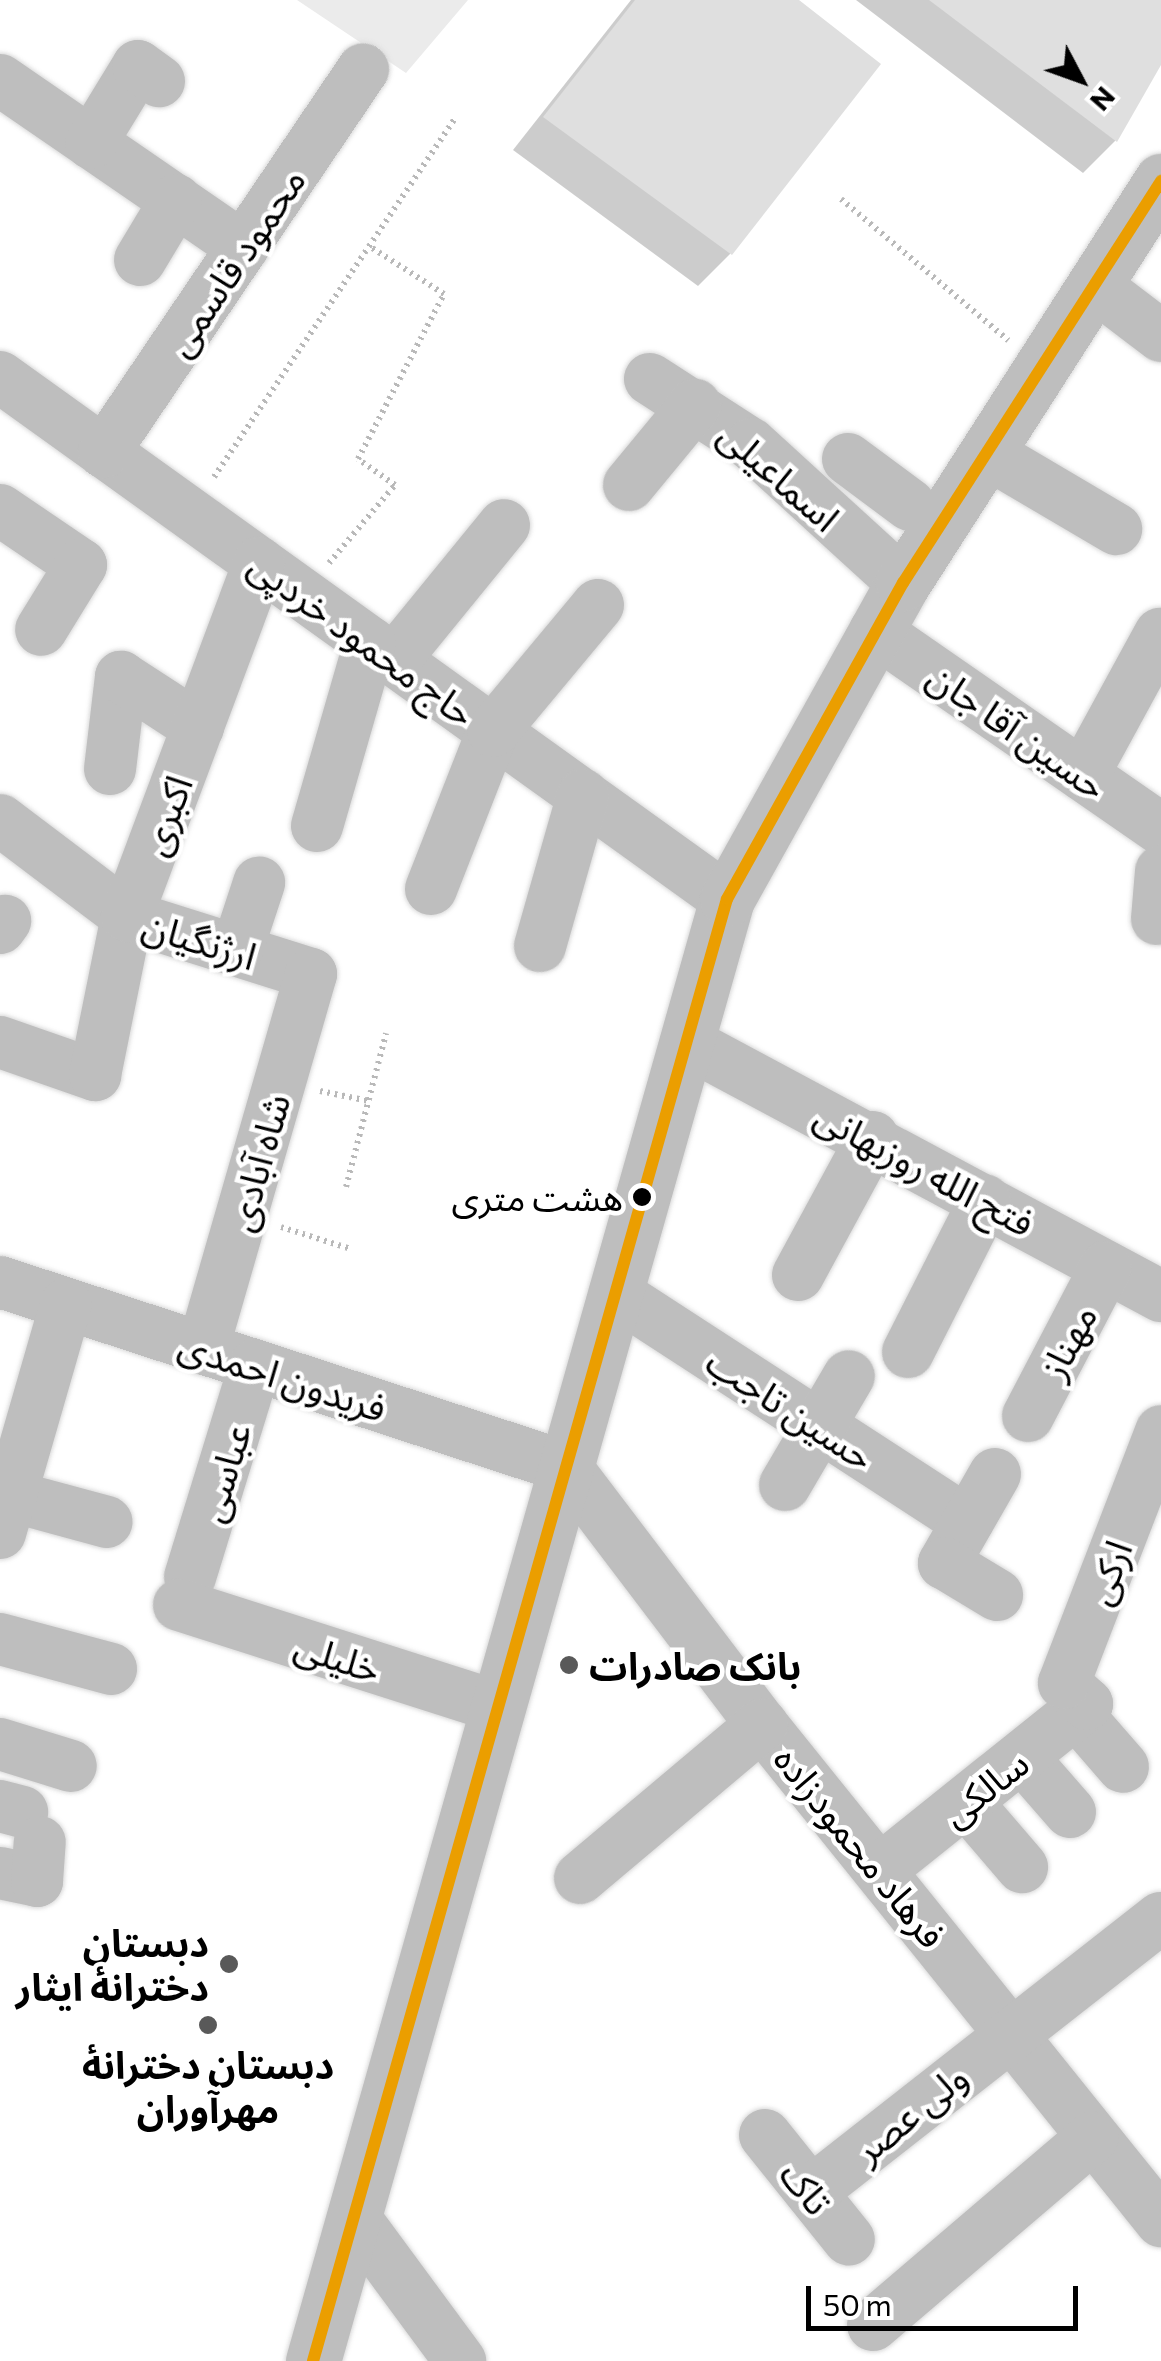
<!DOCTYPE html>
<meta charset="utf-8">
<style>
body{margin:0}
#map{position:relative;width:1161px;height:2361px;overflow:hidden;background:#fff;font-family:Commissioner,"Noto Sans Arabic",sans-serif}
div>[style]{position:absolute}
.green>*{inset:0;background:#ebebeb}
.shadow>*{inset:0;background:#0003}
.building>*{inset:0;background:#dfdfdf}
.path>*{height:6px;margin-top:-3px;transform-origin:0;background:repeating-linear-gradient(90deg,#b9b9b9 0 2.5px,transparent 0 7.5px)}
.roads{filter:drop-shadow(0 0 2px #dbdbdb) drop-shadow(0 0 2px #dbdbdb)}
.minor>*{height:52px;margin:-26px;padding:0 26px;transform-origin:26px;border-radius:26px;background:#bebebe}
.major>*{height:55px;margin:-27.5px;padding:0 27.5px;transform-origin:27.5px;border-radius:27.5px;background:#bebebe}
.bus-1>*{height:12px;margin:-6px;padding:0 6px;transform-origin:6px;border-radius:6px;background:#eb9e00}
.dots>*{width:28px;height:28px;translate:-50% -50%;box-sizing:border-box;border:5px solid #fff;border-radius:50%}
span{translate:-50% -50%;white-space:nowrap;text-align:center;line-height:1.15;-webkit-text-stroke:9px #fff;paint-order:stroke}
.bus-label{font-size:36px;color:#000}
.right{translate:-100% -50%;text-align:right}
.street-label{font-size:38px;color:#000}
.poi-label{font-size:38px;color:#000;font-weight:700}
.left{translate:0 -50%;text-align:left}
.north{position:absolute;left:1031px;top:30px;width:100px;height:100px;-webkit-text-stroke:8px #fff;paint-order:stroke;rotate:131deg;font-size:28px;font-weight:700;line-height:40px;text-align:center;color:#000}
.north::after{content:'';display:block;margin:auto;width:35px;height:45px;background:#000;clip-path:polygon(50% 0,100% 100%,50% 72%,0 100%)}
.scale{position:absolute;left:806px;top:2286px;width:272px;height:45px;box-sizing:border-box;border:5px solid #000;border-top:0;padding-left:12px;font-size:30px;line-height:35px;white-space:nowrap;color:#000;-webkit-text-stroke:8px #fff;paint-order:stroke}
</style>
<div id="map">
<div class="green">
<div style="clip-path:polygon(297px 0,468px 0,406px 73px)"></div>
</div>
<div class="shadow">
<div style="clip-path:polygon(631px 0,795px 0,730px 254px,698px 286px,513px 150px)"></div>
<div style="clip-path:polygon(856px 0,1161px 0,1161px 60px,1115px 141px,1083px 173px)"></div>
</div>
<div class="building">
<div style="clip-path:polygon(635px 0,799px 0,881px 64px,732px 255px,543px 117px)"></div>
<div style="clip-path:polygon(929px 0,1161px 0,1161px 65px,1117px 142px)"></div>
</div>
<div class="path">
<div style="left:841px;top:199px;width:219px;rotate:40.2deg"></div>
<div style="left:214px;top:477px;width:434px;rotate:-56.1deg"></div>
<div style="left:329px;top:563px;width:102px;rotate:-49.8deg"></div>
<div style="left:395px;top:485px;width:45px;rotate:-144.9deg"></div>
<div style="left:358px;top:459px;width:186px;rotate:-62.5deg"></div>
<div style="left:444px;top:294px;width:89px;rotate:-147.4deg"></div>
<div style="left:320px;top:1091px;width:50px;rotate:11.5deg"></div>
<div style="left:346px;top:1187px;width:159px;rotate:-75.4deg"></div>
<div style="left:281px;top:1227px;width:73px;rotate:17.4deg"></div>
</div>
<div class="roads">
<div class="minor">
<div style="left:0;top:80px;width:295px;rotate:34.5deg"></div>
<div style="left:91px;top:143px;width:90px;rotate:-58.6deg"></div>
<div style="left:138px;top:66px;width:26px;rotate:36deg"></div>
<div style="left:140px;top:260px;width:70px;rotate:-59deg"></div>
<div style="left:1094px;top:285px;width:84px;rotate:37.3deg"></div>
<div style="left:0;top:377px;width:895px;rotate:35.68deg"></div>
<div style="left:650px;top:379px;width:120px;rotate:32.8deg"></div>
<div style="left:751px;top:444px;width:206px;rotate:42.4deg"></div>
<div style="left:104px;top:452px;width:462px;rotate:-55.9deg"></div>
<div style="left:987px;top:453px;width:150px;rotate:30.5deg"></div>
<div style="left:848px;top:459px;width:77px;rotate:36.6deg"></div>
<div style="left:629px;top:485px;width:104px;rotate:-50.5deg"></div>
<div style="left:0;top:510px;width:98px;rotate:34.2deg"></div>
<div style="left:81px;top:565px;width:76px;rotate:121.6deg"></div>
<div style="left:875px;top:631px;width:348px;rotate:34.7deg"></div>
<div style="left:394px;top:660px;width:174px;rotate:-50.8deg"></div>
<div style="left:110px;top:769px;width:93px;rotate:-83.2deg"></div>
<div style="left:121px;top:677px;width:92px;rotate:33deg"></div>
<div style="left:1083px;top:775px;width:161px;rotate:-61.4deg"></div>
<div style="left:0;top:820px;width:159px;rotate:37.1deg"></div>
<div style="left:127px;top:916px;width:193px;rotate:17.5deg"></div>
<div style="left:311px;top:974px;width:390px;rotate:106.1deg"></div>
<div style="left:317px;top:826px;width:191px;rotate:-73.9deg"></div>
<div style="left:431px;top:889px;width:170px;rotate:-68.6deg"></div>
<div style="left:493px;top:731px;width:164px;rotate:-50.2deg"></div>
<div style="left:1157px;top:919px;width:48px;rotate:-85.2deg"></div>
<div style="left:0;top:928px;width:9px;rotate:-54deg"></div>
<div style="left:540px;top:946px;width:157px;rotate:-74.1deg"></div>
<div style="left:237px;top:950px;width:71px;rotate:-71.8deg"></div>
<div style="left:0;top:1042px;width:101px;rotate:19.2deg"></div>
<div style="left:95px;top:1075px;width:162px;rotate:-78.6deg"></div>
<div style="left:127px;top:916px;width:377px;rotate:-69.5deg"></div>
<div style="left:686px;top:1042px;width:539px;rotate:28.14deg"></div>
<div style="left:798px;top:1275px;width:157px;rotate:-61.5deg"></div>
<div style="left:0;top:1282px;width:595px;rotate:18.1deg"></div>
<div style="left:566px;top:1467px;width:324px;rotate:52.8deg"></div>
<div style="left:762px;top:1725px;width:637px;rotate:51.19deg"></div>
<div style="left:615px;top:1293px;width:420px;rotate:33deg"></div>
<div style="left:908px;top:1352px;width:170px;rotate:-63.1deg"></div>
<div style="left:1028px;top:1416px;width:168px;rotate:-62.4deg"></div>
<div style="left:995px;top:1474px;width:103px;rotate:119.8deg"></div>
<div style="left:944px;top:1563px;width:62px;rotate:31.1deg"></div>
<div style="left:785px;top:1485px;width:126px;rotate:-59.6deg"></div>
<div style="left:11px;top:1496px;width:99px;rotate:15.2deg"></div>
<div style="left:0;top:1533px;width:238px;rotate:-73.9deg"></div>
<div style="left:190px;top:1577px;width:221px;rotate:-72.9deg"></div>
<div style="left:179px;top:1605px;width:335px;rotate:17.7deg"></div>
<div style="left:0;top:1639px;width:115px;rotate:15.1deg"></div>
<div style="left:1077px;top:1714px;width:70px;rotate:49deg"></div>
<div style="left:0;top:1744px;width:74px;rotate:17.2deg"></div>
<div style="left:1022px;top:1757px;width:73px;rotate:48.9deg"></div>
<div style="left:966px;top:1802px;width:86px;rotate:49.3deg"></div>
<div style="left:0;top:1806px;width:23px;rotate:15deg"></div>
<div style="left:881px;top:1869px;width:264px;rotate:-38.7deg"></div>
<div style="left:1087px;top:1704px;width:31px;rotate:-138deg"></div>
<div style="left:1064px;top:1683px;width:270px;rotate:-68.9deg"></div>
<div style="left:0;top:1873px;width:38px;rotate:12deg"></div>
<div style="left:37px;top:1881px;width:39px;rotate:-86deg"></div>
<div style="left:580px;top:1878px;width:238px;rotate:-40.1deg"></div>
<div style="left:765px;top:2135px;width:134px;rotate:51.3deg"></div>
<div style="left:811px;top:2192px;width:444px;rotate:-38.1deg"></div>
<div style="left:354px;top:2217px;width:179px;rotate:53.6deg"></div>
<div style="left:873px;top:2325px;width:289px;rotate:-40.5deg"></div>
</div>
<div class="major">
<div style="left:313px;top:2361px;width:1519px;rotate:-74.19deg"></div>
<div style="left:727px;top:899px;width:362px;rotate:-60.9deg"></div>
<div style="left:903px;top:583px;width:478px;rotate:-57.3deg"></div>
</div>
</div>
<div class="bus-1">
<div style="left:313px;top:2361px;width:1519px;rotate:-74.19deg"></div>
<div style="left:727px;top:899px;width:362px;rotate:-60.9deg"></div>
<div style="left:903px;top:583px;width:478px;rotate:-57.3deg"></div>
</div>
<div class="dots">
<div style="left:642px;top:1197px;background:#000"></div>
<div style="left:569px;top:1665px;background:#595959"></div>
<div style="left:229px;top:1964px;background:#595959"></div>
<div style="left:208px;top:2025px;background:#595959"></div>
</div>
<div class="bus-label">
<span class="right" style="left:623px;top:1197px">هشت متری</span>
</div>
<div class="street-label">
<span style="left:234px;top:261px;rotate:-56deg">محمود قاسمی</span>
<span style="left:780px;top:475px;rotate:41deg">اسماعیلی</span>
<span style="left:363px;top:638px;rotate:36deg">حاج محمود خردپی</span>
<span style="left:1018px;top:730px;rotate:35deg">حسین آقا جان</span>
<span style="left:165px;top:815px;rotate:-70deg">اکبری</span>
<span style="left:200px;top:939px;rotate:17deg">ارژنگیان</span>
<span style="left:257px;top:1162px;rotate:-74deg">شاه آبادی</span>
<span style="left:925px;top:1168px;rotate:28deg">فتح الله روزبهانی</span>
<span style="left:1067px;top:1341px;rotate:-62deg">مهناز</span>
<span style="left:283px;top:1375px;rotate:18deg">فریدون احمدی</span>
<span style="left:791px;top:1408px;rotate:33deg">حسین تاجب</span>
<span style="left:223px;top:1472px;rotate:-73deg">عباسی</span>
<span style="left:1107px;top:1572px;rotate:-69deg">ارکی</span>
<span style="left:338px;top:1656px;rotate:18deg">خلیلی</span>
<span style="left:984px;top:1787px;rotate:-38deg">سالکی</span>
<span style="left:861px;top:1846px;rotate:51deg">فرهاد محمودزاده</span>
<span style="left:910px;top:2112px;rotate:-39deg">ولی عصر</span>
<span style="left:807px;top:2187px;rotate:51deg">تاک</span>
</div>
<div class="poi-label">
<span class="left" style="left:589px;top:1665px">بانک صادرات</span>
<span class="right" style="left:209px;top:1964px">دبستان<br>دخترانهٔ ایثار</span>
<span style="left:208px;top:2086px">دبستان دخترانهٔ<br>مهرآوران</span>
</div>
<div class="north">N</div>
<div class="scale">50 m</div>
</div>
